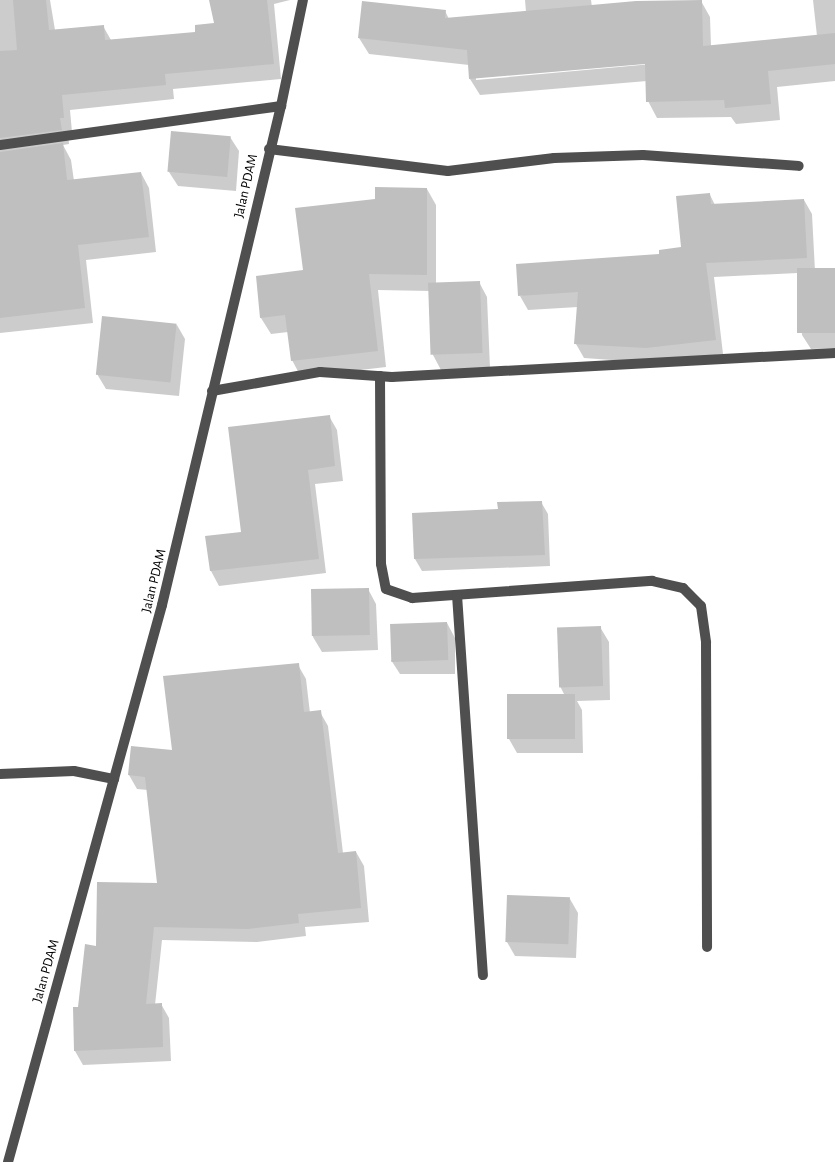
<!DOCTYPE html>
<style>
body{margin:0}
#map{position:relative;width:835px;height:1162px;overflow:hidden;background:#fff;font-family:"Alegreya Sans",sans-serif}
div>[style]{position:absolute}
.shadow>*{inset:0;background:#0003}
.building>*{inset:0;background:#bfbfbf;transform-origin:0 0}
.street>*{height:10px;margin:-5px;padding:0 5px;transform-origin:5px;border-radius:5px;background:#4f4f4f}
span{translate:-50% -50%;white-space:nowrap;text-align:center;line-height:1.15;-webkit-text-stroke:4px #fff;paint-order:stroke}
.street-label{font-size:14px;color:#000}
</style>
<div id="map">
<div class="shadow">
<div style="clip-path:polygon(0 0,50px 0,55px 30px,103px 26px,111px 40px,197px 33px,216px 24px,210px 0,290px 0,274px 4px,281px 79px,173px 89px,174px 99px,70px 110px,72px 132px,68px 133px,69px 144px,63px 145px,71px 160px,74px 181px,141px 173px,149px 188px,156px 252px,86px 260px,93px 323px,0 333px)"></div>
<div style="clip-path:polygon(evenodd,525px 0,591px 0,592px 7px,701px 1px,710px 17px,711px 46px,817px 36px,813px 0,835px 0,835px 81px,777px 87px,780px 120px,736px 124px,731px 117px,657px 118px,648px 101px,647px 81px,480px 95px,470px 79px,469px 65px,369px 54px,359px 38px,445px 11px,449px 19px,526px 12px,525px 0,652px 62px,652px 64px,476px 80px,476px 77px,652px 62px)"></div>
<div style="clip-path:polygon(230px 137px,239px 151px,236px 191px,178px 186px,169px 172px)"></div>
<div style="clip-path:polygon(427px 189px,436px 205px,436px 284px,479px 282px,487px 297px,490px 368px,441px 370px,433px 355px,430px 291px,378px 290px,386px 367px,301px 377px,292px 360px,288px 332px,271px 334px,261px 318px,257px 277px,304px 271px,376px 200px)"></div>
<div style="clip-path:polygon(710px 195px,715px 205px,804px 200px,812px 214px,815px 271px,835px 269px,835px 348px,811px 349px,802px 335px,798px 273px,714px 277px,723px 354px,654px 363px,584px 358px,576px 344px,578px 307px,528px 310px,520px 296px,682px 248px)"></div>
<div style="clip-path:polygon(177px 325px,185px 339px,179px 396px,106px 389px,97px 374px)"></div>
<div style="clip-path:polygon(329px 416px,337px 430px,343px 481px,315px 484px,326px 573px,219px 586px,211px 571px,207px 537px,242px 533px)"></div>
<div style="clip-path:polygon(541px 502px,548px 514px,550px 566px,422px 571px,415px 559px,413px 514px,499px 510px)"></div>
<div style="clip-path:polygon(368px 589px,376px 604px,378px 650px,322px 652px,313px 637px,312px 591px)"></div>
<div style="clip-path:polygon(447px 623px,455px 638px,455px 674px,400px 674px,391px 660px)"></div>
<div style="clip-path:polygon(600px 627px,609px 642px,610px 700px,577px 701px,582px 710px,583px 753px,517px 753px,509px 739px,565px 696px,560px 686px)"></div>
<div style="clip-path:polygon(298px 665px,306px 679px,310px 713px,320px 712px,328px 726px,343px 853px,356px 852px,364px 866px,369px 922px,305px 927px,306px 936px,257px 942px,162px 940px,155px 1005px,161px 1004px,169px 1018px,171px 1061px,83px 1065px,75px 1051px,80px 1008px,97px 947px,158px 885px,148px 790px,137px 789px,129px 775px,173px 751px)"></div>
<div style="clip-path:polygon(570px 899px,578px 913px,576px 958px,515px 956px,507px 942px)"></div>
</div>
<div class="building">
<div style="clip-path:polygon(13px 0,46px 0,49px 30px,104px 25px,105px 40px,195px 32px,195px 25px,214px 23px,209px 0,267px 0,274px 64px,165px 74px,166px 85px,62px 95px,64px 118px,60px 118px,62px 130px,0 138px,0 51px,17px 50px)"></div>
<div style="clip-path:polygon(702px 0,703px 46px,835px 33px,835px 64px,768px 71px,771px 104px,725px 108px,724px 100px,646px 102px,645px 64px,469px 79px,467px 50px,358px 38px,362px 1px,446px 10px,445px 18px,636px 1px)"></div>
<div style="left:171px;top:131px;width:60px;height:41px;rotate:5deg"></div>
<div style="clip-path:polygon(63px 143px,67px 180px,141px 172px,149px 237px,78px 245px,85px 308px,0 318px,0 152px)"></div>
<div style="clip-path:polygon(375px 187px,427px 188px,427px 275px,369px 274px,378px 351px,291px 361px,285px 315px,260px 318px,256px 276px,303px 270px,295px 208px,375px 199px)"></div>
<div style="clip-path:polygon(710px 193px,711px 204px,804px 199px,807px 258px,706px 263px,716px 340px,646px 348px,574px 344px,578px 292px,518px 296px,516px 264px,659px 254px,659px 250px,681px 247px,676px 196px)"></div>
<div style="left:835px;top:268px;width:65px;height:38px;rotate:90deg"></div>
<div style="left:480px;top:281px;width:72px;height:52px;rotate:88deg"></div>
<div style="left:102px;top:316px;width:75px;height:59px;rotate:6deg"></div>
<div style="clip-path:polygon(330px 415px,335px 466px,308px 470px,319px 559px,210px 571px,205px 536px,241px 532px,228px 427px)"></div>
<div style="clip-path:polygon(542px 501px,545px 555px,414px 559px,412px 513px,498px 509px,497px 502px)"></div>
<div style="left:369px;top:588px;width:47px;height:58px;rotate:89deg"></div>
<div style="left:447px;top:622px;width:38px;height:57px;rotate:88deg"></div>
<div style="left:601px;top:626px;width:60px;height:44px;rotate:88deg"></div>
<div style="clip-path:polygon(299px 663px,304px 712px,321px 710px,338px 853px,356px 851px,361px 908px,298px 914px,299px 923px,248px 929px,154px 927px,146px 1004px,162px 1003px,163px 1047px,74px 1051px,73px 1007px,78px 1007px,85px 944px,96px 946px,97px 882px,157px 883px,145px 777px,128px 775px,131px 746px,172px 750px,163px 676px)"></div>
<div style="left:575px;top:694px;width:45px;height:68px;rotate:90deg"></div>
<div style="left:507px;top:895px;width:63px;height:47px;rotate:2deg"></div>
</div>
<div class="street">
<div style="left:0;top:145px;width:284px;rotate:-7.9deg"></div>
<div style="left:269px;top:149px;width:180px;rotate:7deg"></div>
<div style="left:448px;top:171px;width:107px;rotate:-7deg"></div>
<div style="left:554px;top:158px;width:89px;rotate:-1.9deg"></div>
<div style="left:643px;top:155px;width:156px;rotate:4deg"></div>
<div style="left:380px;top:376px;width:188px;rotate:89.7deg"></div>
<div style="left:381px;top:564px;width:25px;rotate:79deg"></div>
<div style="left:386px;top:589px;width:28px;rotate:19deg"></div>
<div style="left:412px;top:598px;width:241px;rotate:-4.1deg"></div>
<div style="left:652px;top:581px;width:32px;rotate:13deg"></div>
<div style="left:683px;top:588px;width:25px;rotate:45deg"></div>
<div style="left:701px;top:606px;width:37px;rotate:82deg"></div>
<div style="left:706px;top:643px;width:304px;rotate:89.8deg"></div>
<div style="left:212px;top:391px;width:110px;rotate:-10deg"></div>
<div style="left:320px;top:372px;width:72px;rotate:4deg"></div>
<div style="left:392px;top:377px;width:444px;rotate:-3.1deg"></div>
<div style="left:457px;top:595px;width:381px;rotate:86.1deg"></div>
<div style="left:0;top:774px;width:74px;rotate:-2.3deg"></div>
<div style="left:74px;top:771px;width:41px;rotate:11.3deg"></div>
<div style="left:8px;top:1162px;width:578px;rotate:-74.54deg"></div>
<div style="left:162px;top:605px;width:513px;rotate:-76.59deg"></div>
<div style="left:281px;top:106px;width:108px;rotate:-78.3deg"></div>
</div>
<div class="street-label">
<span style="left:246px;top:186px;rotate:-77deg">Jalan PDAM</span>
<span style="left:154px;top:581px;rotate:-76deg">Jalan PDAM</span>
<span style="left:46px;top:971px;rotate:-74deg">Jalan PDAM</span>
</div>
</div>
